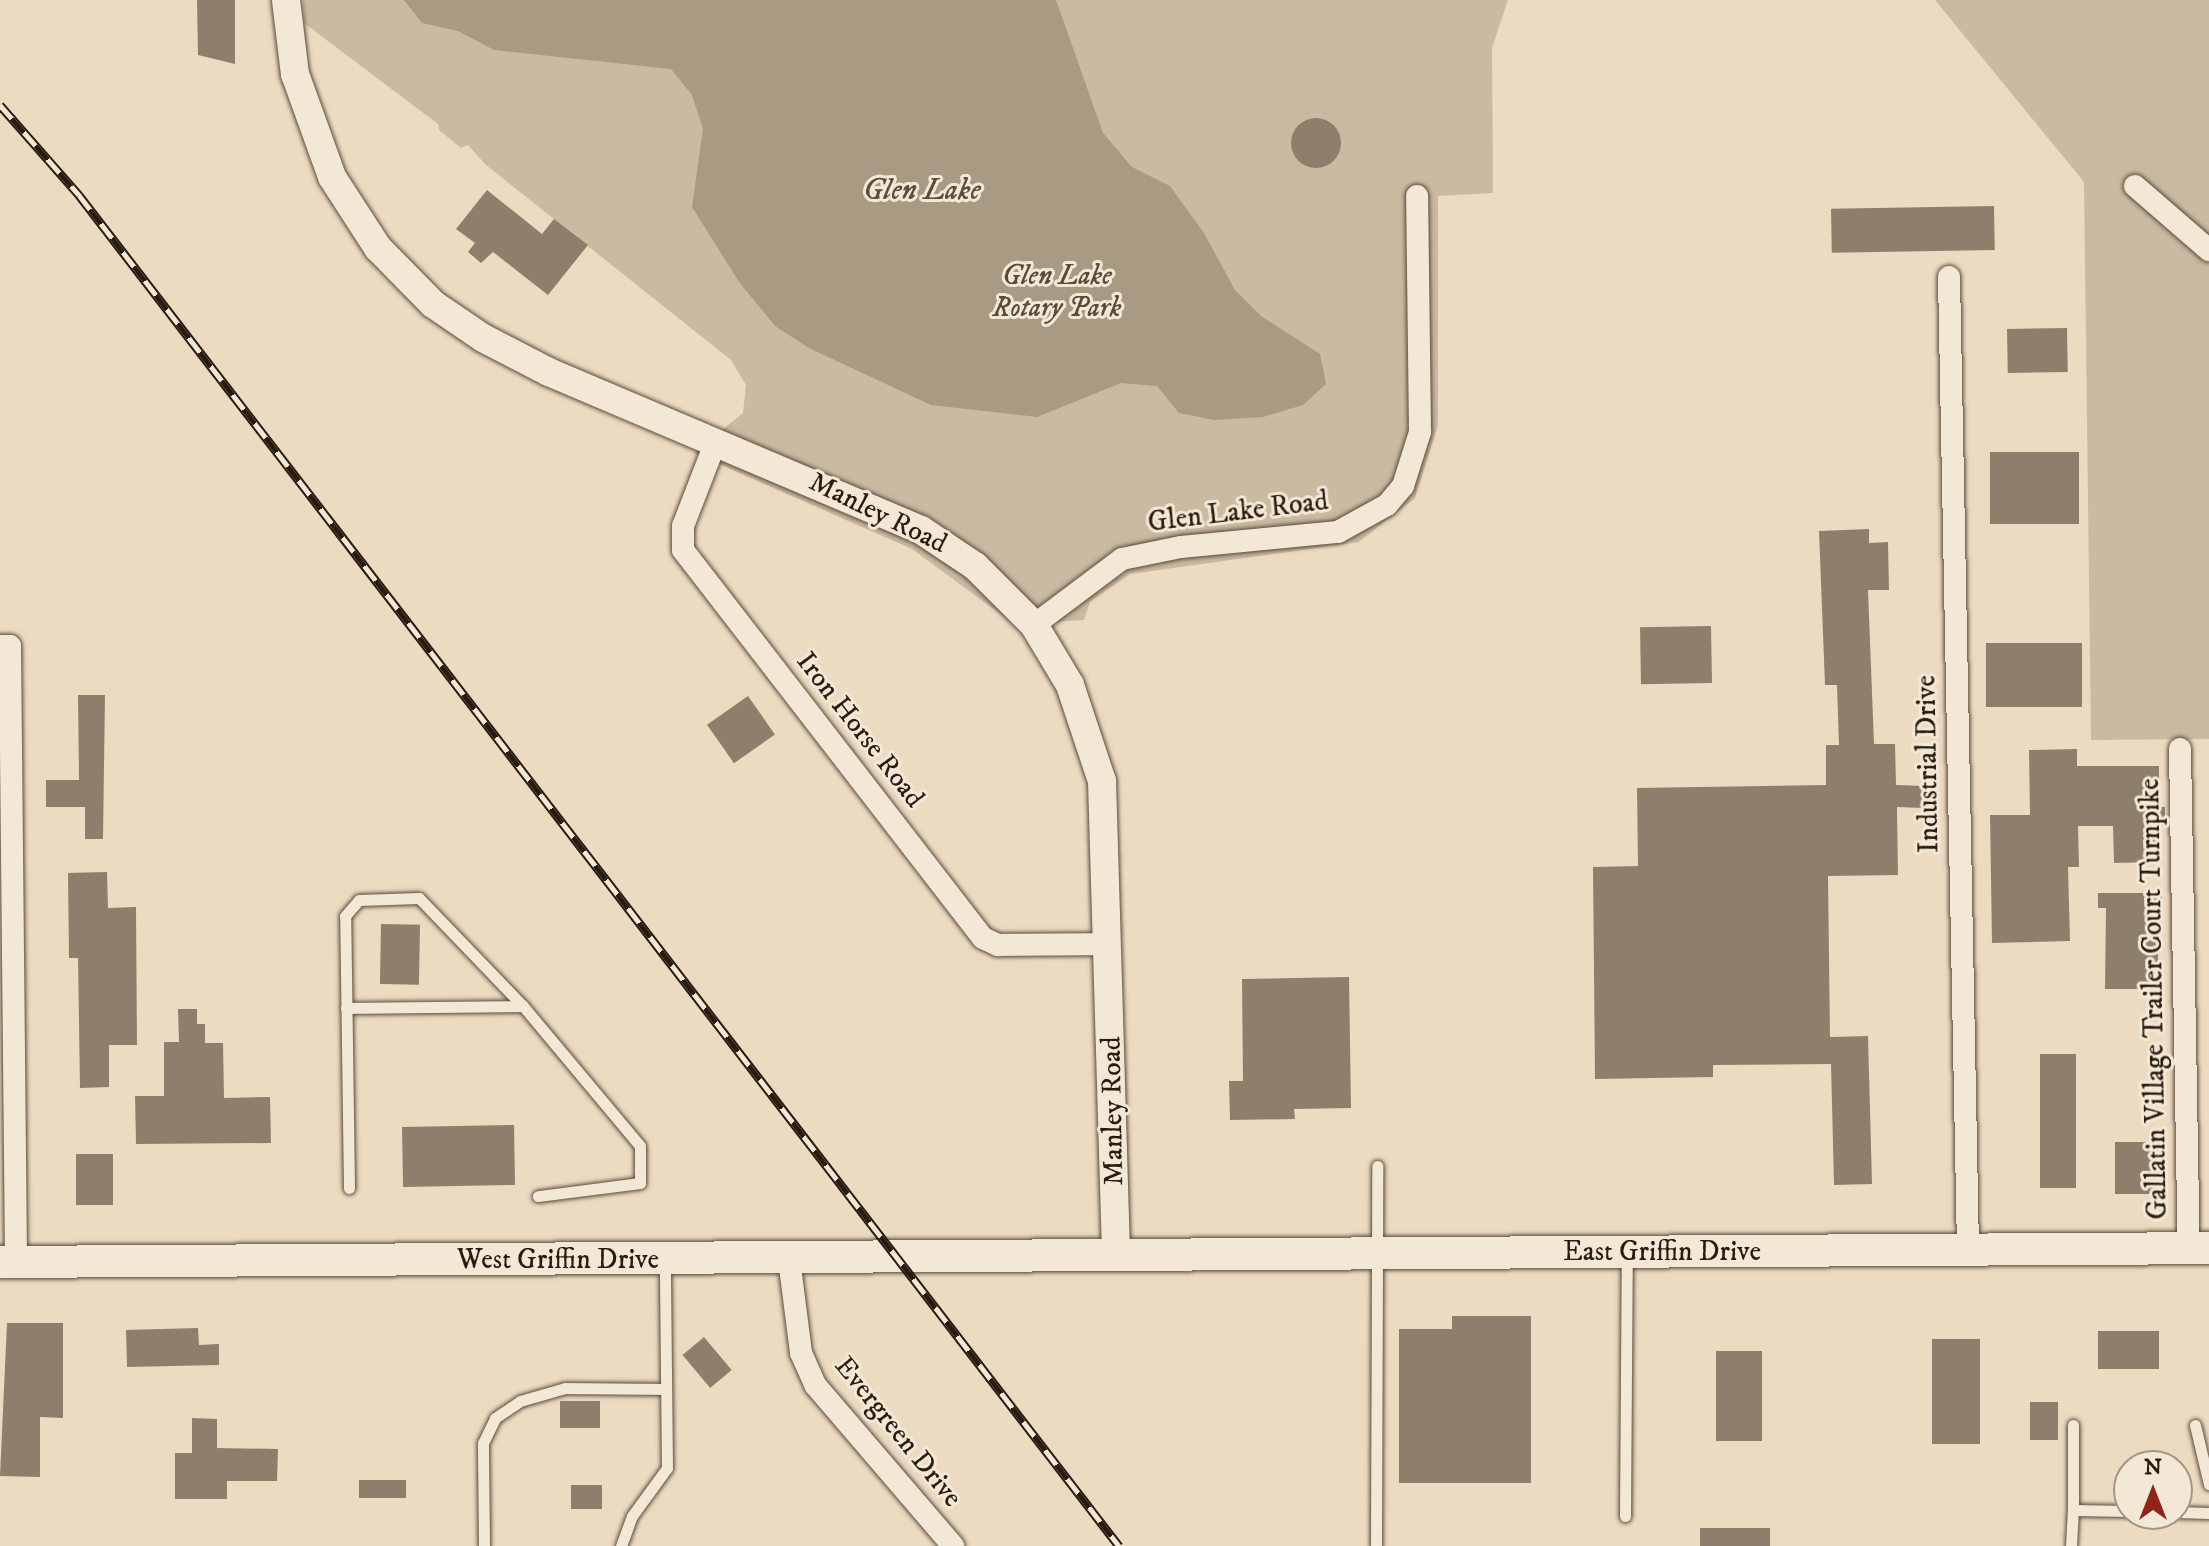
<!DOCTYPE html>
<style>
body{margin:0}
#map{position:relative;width:2209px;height:1546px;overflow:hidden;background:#ecdbc0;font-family:"IM FELL DW Pica",serif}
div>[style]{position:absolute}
.green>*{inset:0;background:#cbbaa2}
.water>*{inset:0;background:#a99a84}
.building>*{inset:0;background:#8e7f6c;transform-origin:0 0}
.round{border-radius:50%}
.roads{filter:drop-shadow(0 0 2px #594b3c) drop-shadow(0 0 2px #594b3c)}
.service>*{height:11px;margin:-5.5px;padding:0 5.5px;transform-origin:5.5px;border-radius:5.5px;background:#f3e8d6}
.minor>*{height:22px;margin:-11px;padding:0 11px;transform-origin:11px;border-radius:11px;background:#f3e8d6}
.tertiary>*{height:28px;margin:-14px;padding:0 14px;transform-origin:14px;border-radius:14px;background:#f3e8d6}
.secondary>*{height:32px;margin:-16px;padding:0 16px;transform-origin:16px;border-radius:16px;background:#f3e8d6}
.rail>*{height:9px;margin-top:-4.5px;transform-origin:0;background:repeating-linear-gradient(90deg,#f3e8d6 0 18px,#281b10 0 36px);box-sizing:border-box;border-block:2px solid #281b10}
span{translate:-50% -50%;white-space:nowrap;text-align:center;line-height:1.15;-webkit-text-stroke:6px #f3e8d6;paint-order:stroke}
.park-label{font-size:28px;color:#594b3c;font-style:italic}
.street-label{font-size:28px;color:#281b10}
.water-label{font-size:30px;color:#5c4e3e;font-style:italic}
.north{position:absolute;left:2113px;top:1450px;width:80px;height:80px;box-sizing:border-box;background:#f3e8d6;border:2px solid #a29687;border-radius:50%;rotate:0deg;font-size:22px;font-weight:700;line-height:32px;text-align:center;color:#281b10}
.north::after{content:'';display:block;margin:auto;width:28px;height:36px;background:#8f2418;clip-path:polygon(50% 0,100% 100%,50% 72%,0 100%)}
</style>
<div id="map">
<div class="green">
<div style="clip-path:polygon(303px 0,1508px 0,1492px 48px,1493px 193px,1438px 196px,1438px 425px,1415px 498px,1359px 542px,1130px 574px,1090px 602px,1084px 620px,1014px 624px,912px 549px,694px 453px,743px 413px,746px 385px,731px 360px,486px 165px,468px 145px,461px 148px,439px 130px,438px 124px,304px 23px)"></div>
<div style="clip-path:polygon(1935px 0,2209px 0,2209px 739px,2091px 740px,2084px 182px)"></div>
</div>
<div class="water">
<div style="clip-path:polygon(404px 0,1056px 0,1103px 133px,1132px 167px,1170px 186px,1204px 233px,1235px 290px,1261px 316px,1320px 354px,1326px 384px,1303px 405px,1263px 417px,1214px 420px,1179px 413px,1157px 386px,1121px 383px,1037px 417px,931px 405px,809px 348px,775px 326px,739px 282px,692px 207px,703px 129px,692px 95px,671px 69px,494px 50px,458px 31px,422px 23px)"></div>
</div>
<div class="building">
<div style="clip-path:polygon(197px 0,235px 0,235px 64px,198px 55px)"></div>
<div class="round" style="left:1291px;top:118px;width:50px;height:50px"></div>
<div style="clip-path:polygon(487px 190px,542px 234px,554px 219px,588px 245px,548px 295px,493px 252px,481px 263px,468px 252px,475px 243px,456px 229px)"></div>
<div style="left:1994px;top:206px;width:44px;height:163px;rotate:89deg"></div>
<div style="left:2067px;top:328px;width:44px;height:60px;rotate:89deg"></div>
<div style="left:2079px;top:452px;width:72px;height:89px;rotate:90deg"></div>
<div style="clip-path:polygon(1869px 529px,1869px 543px,1888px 542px,1889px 590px,1868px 590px,1874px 744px,1895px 744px,1896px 785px,1924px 786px,1923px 808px,1897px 807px,1898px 875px,1828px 876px,1830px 1037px,1868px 1036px,1872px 1184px,1834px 1185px,1831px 1064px,1713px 1065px,1713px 1077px,1595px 1079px,1593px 867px,1638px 866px,1637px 788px,1826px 785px,1826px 745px,1839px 745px,1837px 685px,1825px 685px,1819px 531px)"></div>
<div style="left:1711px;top:626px;width:57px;height:71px;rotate:89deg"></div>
<div style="left:1986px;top:643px;width:96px;height:64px"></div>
<div style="clip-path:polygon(78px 695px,105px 695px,103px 839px,85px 839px,85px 807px,46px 807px,46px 780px,79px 780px)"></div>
<div style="left:748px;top:696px;width:47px;height:50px;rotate:55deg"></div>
<div style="clip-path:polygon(2077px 749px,2077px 766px,2159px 766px,2159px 807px,2165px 807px,2165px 826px,2156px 826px,2156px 862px,2114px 863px,2113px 826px,2078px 826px,2079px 867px,2068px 867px,2070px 941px,1992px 943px,1990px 815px,2030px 815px,2029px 750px)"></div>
<div style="clip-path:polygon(107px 872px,108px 908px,136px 907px,137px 1045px,109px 1045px,109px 1087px,80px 1088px,78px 958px,69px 958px,68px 873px)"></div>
<div style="clip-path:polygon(2098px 893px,2162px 893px,2156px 989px,2105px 989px,2106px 908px,2098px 908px)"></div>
<div style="left:381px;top:924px;width:39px;height:60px;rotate:1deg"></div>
<div style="clip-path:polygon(1349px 977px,1351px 1108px,1294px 1109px,1295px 1119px,1230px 1120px,1229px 1081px,1243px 1081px,1242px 979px)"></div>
<div style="clip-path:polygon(178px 1009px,197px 1009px,197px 1024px,205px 1024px,205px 1043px,223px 1043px,224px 1098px,270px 1097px,271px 1143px,136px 1144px,135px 1096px,164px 1096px,164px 1042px,179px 1042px)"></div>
<div style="left:2076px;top:1054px;width:134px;height:36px;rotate:90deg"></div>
<div style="left:514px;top:1125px;width:60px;height:112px;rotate:89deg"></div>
<div style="left:2115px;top:1142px;width:41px;height:52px"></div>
<div style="left:76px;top:1154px;width:37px;height:51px"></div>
<div style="clip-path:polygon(1452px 1316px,1531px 1316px,1531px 1483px,1399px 1483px,1399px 1329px,1452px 1329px)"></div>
<div style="clip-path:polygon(7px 1323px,63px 1323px,63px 1418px,40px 1417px,40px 1477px,0 1476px)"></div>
<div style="clip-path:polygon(198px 1328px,199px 1345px,219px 1344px,219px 1365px,127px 1367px,126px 1330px)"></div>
<div style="left:2098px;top:1331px;width:61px;height:38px"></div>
<div style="left:704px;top:1337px;width:43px;height:28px;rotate:50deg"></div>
<div style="left:1932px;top:1339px;width:48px;height:105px"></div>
<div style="left:1716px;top:1351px;width:46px;height:90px"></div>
<div style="left:560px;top:1401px;width:40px;height:27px"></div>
<div style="left:2030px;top:1402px;width:28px;height:38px"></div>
<div style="clip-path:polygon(192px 1418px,217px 1419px,217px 1448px,278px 1449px,277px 1481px,227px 1481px,227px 1499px,175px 1499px,175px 1453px,192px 1453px)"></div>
<div style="left:359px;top:1480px;width:47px;height:18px"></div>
<div style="left:571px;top:1485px;width:31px;height:24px"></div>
<div style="left:1700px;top:1528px;width:70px;height:18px"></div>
</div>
<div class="roads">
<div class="service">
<div style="left:346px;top:1008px;width:177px;rotate:-0.6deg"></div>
<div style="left:349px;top:1188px;width:272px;rotate:-90.8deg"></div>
<div style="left:345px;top:916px;width:21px;rotate:-49deg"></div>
<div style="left:359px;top:900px;width:60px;rotate:-1.9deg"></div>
<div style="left:419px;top:898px;width:150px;rotate:46.1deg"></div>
<div style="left:523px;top:1006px;width:182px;rotate:50.1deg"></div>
<div style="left:640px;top:1146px;width:37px;rotate:90deg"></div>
<div style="left:640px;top:1183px;width:103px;rotate:172.7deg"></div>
<div style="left:2195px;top:1425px;width:61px;rotate:76.7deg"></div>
<div style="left:2073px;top:1510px;width:85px;rotate:-90deg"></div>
<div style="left:2177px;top:1512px;width:32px;rotate:2deg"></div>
<div style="left:1625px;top:1516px;width:264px;rotate:-89.6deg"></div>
<div style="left:484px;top:1546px;width:103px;rotate:-90.6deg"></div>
<div style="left:483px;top:1443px;width:28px;rotate:-64deg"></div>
<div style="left:495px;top:1418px;width:30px;rotate:-34deg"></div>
<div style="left:520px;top:1401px;width:47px;rotate:-16.1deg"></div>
<div style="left:565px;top:1388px;width:101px;rotate:0.6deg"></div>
<div style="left:621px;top:1546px;width:32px;rotate:-70deg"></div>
<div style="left:632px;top:1516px;width:59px;rotate:-53.9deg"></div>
<div style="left:667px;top:1468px;width:208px;rotate:-90.6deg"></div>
<div style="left:1376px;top:1546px;width:380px;rotate:-89.8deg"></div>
<div style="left:2071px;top:1546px;width:36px;rotate:-87deg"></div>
<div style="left:2073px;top:1510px;width:56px;rotate:1deg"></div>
</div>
<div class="minor">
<div style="left:2135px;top:186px;width:98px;rotate:40.9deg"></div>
<div style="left:1949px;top:277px;width:973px;rotate:88.88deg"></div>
<div style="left:716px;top:441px;width:91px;rotate:111.2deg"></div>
<div style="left:683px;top:526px;width:24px;rotate:90deg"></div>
<div style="left:683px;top:550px;width:490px;rotate:52.3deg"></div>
<div style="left:983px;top:938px;width:17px;rotate:25deg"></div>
<div style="left:998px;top:945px;width:111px;rotate:-0.5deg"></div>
<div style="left:1034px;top:625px;width:110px;rotate:-36.9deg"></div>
<div style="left:1122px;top:559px;width:60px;rotate:-11.5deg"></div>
<div style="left:1181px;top:547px;width:158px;rotate:-5.5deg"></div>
<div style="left:1338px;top:532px;width:56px;rotate:-28.9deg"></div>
<div style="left:1387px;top:505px;width:25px;rotate:-50deg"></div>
<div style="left:1403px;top:486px;width:57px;rotate:-72.5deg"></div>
<div style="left:1420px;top:432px;width:236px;rotate:-90.7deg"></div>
<div style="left:0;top:646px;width:10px"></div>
<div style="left:10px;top:646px;width:616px;rotate:89.44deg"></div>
<div style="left:2180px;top:749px;width:499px;rotate:89deg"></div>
<div style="left:789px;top:1259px;width:95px;rotate:82.7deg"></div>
<div style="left:801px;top:1353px;width:36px;rotate:66deg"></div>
<div style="left:816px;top:1386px;width:211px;rotate:49.4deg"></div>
</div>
<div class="tertiary">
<div style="left:286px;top:0;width:75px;rotate:83.1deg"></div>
<div style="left:295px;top:74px;width:109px;rotate:70.2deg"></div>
<div style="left:332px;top:177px;width:85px;rotate:57.1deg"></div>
<div style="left:378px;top:248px;width:78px;rotate:45.5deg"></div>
<div style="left:433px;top:304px;width:60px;rotate:34.2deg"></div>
<div style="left:483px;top:338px;width:74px;rotate:27.3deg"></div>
<div style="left:549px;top:372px;width:404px;rotate:23deg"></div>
<div style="left:921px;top:530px;width:65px;rotate:33.7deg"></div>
<div style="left:975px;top:566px;width:83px;rotate:45deg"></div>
<div style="left:1034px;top:625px;width:70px;rotate:59deg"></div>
<div style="left:1070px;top:685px;width:101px;rotate:71.6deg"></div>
<div style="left:1102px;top:781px;width:474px;rotate:88.3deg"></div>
</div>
<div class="secondary">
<div style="left:0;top:1262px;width:2209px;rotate:-0.36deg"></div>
</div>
</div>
<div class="rail">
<div style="left:0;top:105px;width:120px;rotate:48.7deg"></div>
<div style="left:79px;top:195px;width:1705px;rotate:52.41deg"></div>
</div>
<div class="park-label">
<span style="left:1057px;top:292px">Glen Lake<br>Rotary Park</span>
</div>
<div class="street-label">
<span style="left:1238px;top:512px;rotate:-7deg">Glen Lake Road</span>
<span style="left:878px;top:513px;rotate:26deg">Manley Road</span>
<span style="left:860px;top:730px;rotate:52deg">Iron Horse Road</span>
<span style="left:1928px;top:764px;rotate:-91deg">Industrial Drive</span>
<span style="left:2154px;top:999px;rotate:-91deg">Gallatin Village Trailer Court Turnpike</span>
<span style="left:1113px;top:1111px;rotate:-91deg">Manley Road</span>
<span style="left:1662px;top:1252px">East Griffin Drive</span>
<span style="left:558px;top:1260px">West Griffin Drive</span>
<span style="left:898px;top:1432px;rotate:51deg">Evergreen Drive</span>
</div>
<div class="water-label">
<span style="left:922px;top:191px">Glen Lake</span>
</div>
<div class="north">N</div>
</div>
